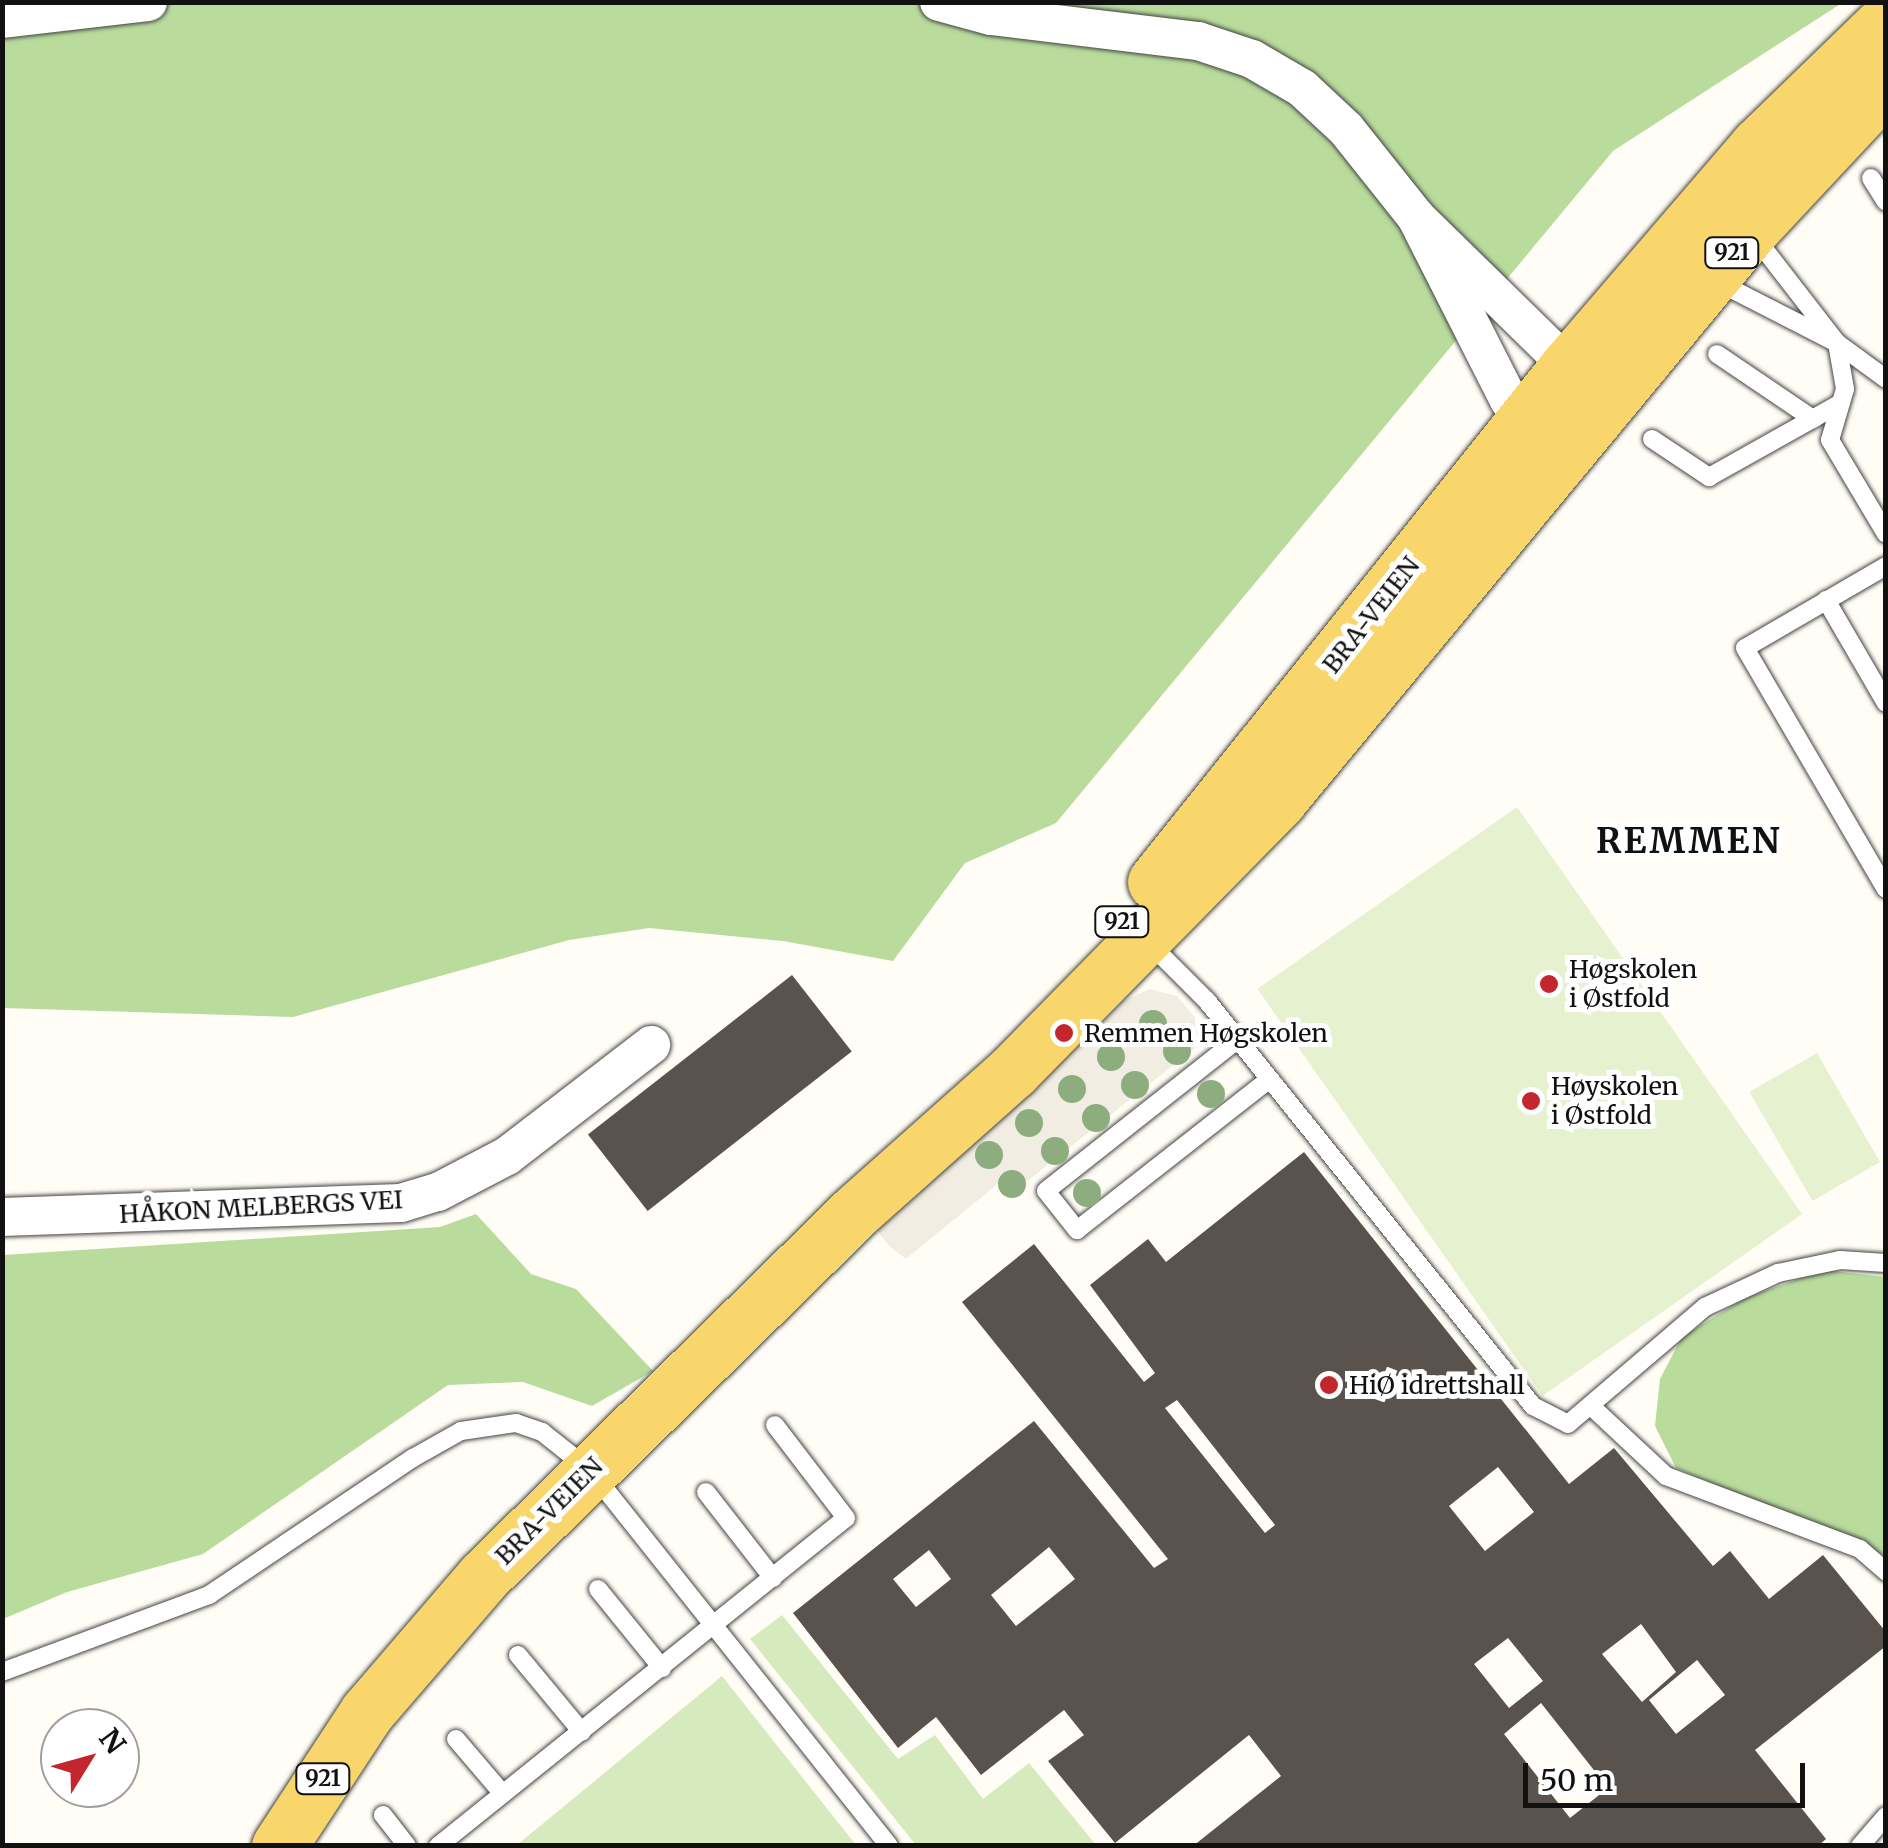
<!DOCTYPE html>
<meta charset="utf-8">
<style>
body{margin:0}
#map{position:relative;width:1888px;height:1848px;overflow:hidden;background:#fffdf5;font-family:Merriweather,serif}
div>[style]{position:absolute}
.green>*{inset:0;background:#d5ebbd}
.forest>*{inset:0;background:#b9dc9c}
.pitch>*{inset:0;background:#e6f2cf;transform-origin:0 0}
.plaza>*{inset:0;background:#f1ede2}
.building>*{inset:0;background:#5a524d;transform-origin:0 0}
.roads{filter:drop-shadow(0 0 2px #444) drop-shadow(0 0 2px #444)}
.service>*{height:18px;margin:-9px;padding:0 9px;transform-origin:9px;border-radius:9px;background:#fff}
.minor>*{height:38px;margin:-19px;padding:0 19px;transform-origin:19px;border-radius:19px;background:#fff}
.primary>*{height:55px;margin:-27.5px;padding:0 27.5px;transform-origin:27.5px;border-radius:27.5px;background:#f9d66b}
.trees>*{width:28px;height:28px;margin:-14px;border-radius:50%;background:#8dad7f}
.dots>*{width:28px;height:28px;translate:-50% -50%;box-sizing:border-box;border:5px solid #fff;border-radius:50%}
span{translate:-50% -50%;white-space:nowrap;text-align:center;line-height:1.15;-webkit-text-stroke:10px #fff;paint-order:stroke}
.shield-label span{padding:2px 8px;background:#fff;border:2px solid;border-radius:8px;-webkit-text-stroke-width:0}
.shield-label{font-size:22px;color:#111;font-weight:700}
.street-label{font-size:25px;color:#111}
.poi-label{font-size:25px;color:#111}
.left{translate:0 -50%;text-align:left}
.district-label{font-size:35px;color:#111;font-weight:700;letter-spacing:2.5px}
.frame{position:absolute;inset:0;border:5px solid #111;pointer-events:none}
.north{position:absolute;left:40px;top:1708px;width:100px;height:100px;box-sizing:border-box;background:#fff;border:2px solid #a0a0a0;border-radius:50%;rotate:53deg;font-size:28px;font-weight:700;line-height:40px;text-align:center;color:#111}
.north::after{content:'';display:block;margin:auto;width:35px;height:45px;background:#c4262e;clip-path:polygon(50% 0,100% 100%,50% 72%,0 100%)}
.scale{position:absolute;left:1523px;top:1763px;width:282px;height:45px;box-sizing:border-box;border:5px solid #111;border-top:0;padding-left:12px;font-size:30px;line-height:35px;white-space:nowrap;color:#111;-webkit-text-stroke:8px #fff;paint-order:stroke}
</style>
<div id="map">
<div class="green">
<div style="clip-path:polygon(782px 1615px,898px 1759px,935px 1735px,983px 1799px,1029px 1763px,1096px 1845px,916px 1845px,750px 1639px)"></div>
<div style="clip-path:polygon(722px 1676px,856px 1845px,517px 1845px)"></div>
</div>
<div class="forest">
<div style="clip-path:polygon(3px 3px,1842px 3px,1613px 151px,1056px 823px,965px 863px,893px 961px,783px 941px,649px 928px,569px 940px,293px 1017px,3px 1008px)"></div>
<div style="clip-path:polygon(476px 1214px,531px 1274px,576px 1289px,653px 1371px,592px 1406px,523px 1382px,448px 1385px,203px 1554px,67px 1592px,3px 1619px,3px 1255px,440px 1227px)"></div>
<div style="clip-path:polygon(1824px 1270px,1885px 1277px,1885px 1555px,1676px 1468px,1655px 1426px,1660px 1379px,1682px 1337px,1745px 1298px)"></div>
</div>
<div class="pitch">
<div style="left:1517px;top:807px;width:497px;height:317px;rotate:55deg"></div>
<div style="left:1817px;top:1053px;width:126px;height:78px;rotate:60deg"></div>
</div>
<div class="plaza">
<div style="clip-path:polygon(1150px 989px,1177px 996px,1202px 1026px,1205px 1040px,1011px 1194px,1000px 1182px,906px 1259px,889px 1246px,872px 1224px,1024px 1097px,1125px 1000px)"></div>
</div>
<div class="building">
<div style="left:792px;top:975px;width:97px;height:259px;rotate:52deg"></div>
<div style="clip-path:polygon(evenodd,1304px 1152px,1569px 1484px,1614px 1448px,1713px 1566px,1730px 1551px,1769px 1599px,1823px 1555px,1886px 1632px,1886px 1646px,1755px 1750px,1826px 1839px,1818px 1846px,1193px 1846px,1281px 1776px,1249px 1735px,1115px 1843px,1048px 1761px,1084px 1735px,1064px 1710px,981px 1775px,936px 1717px,898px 1748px,793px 1613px,1034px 1421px,1154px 1568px,1168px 1559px,962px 1302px,1034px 1244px,1144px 1382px,1155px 1373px,1090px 1285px,1148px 1239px,1166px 1262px,1304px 1152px,1177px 1400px,1275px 1525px,1265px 1533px,1165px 1408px,1177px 1400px,1304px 1152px,1498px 1467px,1534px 1512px,1485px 1551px,1449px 1506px,1498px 1467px,1304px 1152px,1049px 1547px,1075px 1579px,1016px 1626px,991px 1595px,1049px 1547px,1304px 1152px,929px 1550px,951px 1579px,916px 1607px,893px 1579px,929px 1550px,1304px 1152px,1641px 1624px,1676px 1672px,1642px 1702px,1602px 1654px,1641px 1624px,1304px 1152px,1508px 1638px,1543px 1681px,1509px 1708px,1474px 1664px,1508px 1638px,1304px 1152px,1697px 1660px,1725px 1695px,1676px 1734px,1649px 1700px,1697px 1660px,1304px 1152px,1541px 1703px,1608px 1788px,1570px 1818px,1504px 1734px,1541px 1703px)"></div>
</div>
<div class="roads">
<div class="service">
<div style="left:1871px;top:178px;width:28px;rotate:58deg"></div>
<div style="left:1754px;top:236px;width:135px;rotate:52.2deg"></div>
<div style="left:1837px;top:343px;width:47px;rotate:80.1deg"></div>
<div style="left:1845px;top:389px;width:53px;rotate:106.4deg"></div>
<div style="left:1830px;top:440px;width:109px;rotate:59.2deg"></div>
<div style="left:1714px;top:280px;width:138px;rotate:27.1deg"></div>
<div style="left:1837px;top:343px;width:61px;rotate:36.3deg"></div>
<div style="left:1717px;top:354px;width:116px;rotate:34.1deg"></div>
<div style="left:1652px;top:439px;width:69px;rotate:33.7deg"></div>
<div style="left:1709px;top:477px;width:151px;rotate:-29.3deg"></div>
<div style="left:1886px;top:566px;width:163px;rotate:149.8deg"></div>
<div style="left:1745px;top:648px;width:279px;rotate:59.7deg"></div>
<div style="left:1826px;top:600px;width:119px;rotate:59.8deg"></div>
<div style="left:1147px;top:941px;width:85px;rotate:45deg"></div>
<div style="left:1207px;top:1001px;width:520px;rotate:51.17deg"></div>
<div style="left:1533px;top:1406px;width:39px;rotate:27deg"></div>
<div style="left:1568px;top:1424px;width:180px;rotate:-40.5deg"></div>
<div style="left:1705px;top:1307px;width:81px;rotate:-25deg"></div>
<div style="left:1778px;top:1273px;width:63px;rotate:-11.8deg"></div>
<div style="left:1840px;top:1260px;width:46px;rotate:3.7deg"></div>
<div style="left:1237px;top:1040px;width:243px;rotate:141.7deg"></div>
<div style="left:1046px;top:1191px;width:50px;rotate:51.5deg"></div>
<div style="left:1077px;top:1230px;width:243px;rotate:-38.1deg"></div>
<div style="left:1592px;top:1407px;width:101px;rotate:43deg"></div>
<div style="left:1666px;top:1476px;width:207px;rotate:20.6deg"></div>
<div style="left:1860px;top:1549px;width:35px;rotate:41deg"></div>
<div style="left:706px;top:1492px;width:109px;rotate:52.1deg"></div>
<div style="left:598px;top:1589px;width:102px;rotate:51deg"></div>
<div style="left:518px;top:1655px;width:100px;rotate:50.3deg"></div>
<div style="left:2px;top:1672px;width:221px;rotate:-20.4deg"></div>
<div style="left:209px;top:1595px;width:246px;rotate:-33.9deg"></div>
<div style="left:413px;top:1458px;width:55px;rotate:-29.4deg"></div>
<div style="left:461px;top:1431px;width:56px;rotate:-8.3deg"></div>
<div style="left:516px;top:1423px;width:28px;rotate:19deg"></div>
<div style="left:542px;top:1432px;width:61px;rotate:38.4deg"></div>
<div style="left:590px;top:1470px;width:480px;rotate:51.5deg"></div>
<div style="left:456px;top:1739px;width:72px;rotate:49.5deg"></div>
<div style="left:383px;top:1815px;width:39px;rotate:52deg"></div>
<div style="left:438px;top:1846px;width:523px;rotate:-38.8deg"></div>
<div style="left:846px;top:1518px;width:117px;rotate:-127.4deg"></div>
<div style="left:1860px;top:1846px;width:40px;rotate:-49deg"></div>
</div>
<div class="minor">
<div style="left:939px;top:2px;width:54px;rotate:15.1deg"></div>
<div style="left:991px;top:16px;width:209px;rotate:6.9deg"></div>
<div style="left:1198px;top:41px;width:57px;rotate:18.4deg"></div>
<div style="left:1252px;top:59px;width:58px;rotate:30.1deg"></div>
<div style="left:1302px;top:88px;width:60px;rotate:43deg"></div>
<div style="left:1346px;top:129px;width:112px;rotate:51.5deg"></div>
<div style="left:1416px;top:217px;width:213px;rotate:44.4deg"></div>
<div style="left:1568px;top:366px;width:23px;rotate:72deg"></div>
<div style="left:2px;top:19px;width:147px;rotate:-6.6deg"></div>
<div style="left:1416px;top:217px;width:205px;rotate:63.1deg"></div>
<div style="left:1509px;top:400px;width:27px;rotate:54deg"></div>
<div style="left:1525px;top:422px;width:20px;rotate:6deg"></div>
<div style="left:2px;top:1217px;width:399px;rotate:-2deg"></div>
<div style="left:401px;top:1203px;width:39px;rotate:-17deg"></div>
<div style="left:438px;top:1192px;width:78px;rotate:-27.6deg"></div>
<div style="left:507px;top:1156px;width:182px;rotate:-37.6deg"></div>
</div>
<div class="primary">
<div style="left:1155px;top:882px;width:661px;rotate:-51.33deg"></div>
<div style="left:1568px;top:366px;width:291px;rotate:-49.3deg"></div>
<div style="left:1758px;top:145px;width:178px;rotate:-44.1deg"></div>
<div style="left:279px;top:1846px;width:160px;rotate:-56.7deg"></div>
<div style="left:367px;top:1712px;width:179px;rotate:-49.3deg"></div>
<div style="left:484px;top:1576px;width:523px;rotate:-44.46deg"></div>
<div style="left:857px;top:1210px;width:209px;rotate:-41.7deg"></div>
<div style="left:1013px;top:1071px;width:380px;rotate:-45.5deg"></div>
<div style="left:1279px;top:800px;width:739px;rotate:-50.38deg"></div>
<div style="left:1750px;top:231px;width:200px;rotate:-47deg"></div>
</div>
</div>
<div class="trees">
<div style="left:1153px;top:1024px"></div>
<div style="left:1177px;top:1051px"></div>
<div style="left:1111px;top:1057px"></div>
<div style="left:1135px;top:1085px"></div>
<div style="left:1072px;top:1089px"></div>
<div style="left:1211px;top:1094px"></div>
<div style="left:1096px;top:1118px"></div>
<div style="left:1029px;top:1123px"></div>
<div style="left:1055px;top:1151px"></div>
<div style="left:989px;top:1155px"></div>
<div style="left:1012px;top:1184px"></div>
<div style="left:1087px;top:1193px"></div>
</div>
<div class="dots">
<div style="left:1549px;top:984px;background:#c4262e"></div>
<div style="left:1064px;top:1033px;background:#c4262e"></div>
<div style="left:1531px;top:1101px;background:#c4262e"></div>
<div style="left:1329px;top:1385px;background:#c4262e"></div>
</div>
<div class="shield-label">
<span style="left:1732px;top:253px">921</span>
<span style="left:1122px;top:922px">921</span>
<span style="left:323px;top:1779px">921</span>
</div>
<div class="street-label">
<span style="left:1371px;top:615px;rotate:-52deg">BRA-VEIEN</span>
<span style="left:261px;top:1207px;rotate:-3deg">HÅKON MELBERGS VEI</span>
<span style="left:549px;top:1511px;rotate:-45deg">BRA-VEIEN</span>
</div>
<div class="poi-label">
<span class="left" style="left:1569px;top:984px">Høgskolen<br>i Østfold</span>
<span class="left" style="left:1084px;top:1033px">Remmen Høgskolen</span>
<span class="left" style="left:1551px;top:1101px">Høyskolen<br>i Østfold</span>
<span class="left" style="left:1349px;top:1385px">HiØ idrettshall</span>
</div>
<div class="district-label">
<span style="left:1689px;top:841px">REMMEN</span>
</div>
<div class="frame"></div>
<div class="north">N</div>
<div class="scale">50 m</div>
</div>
